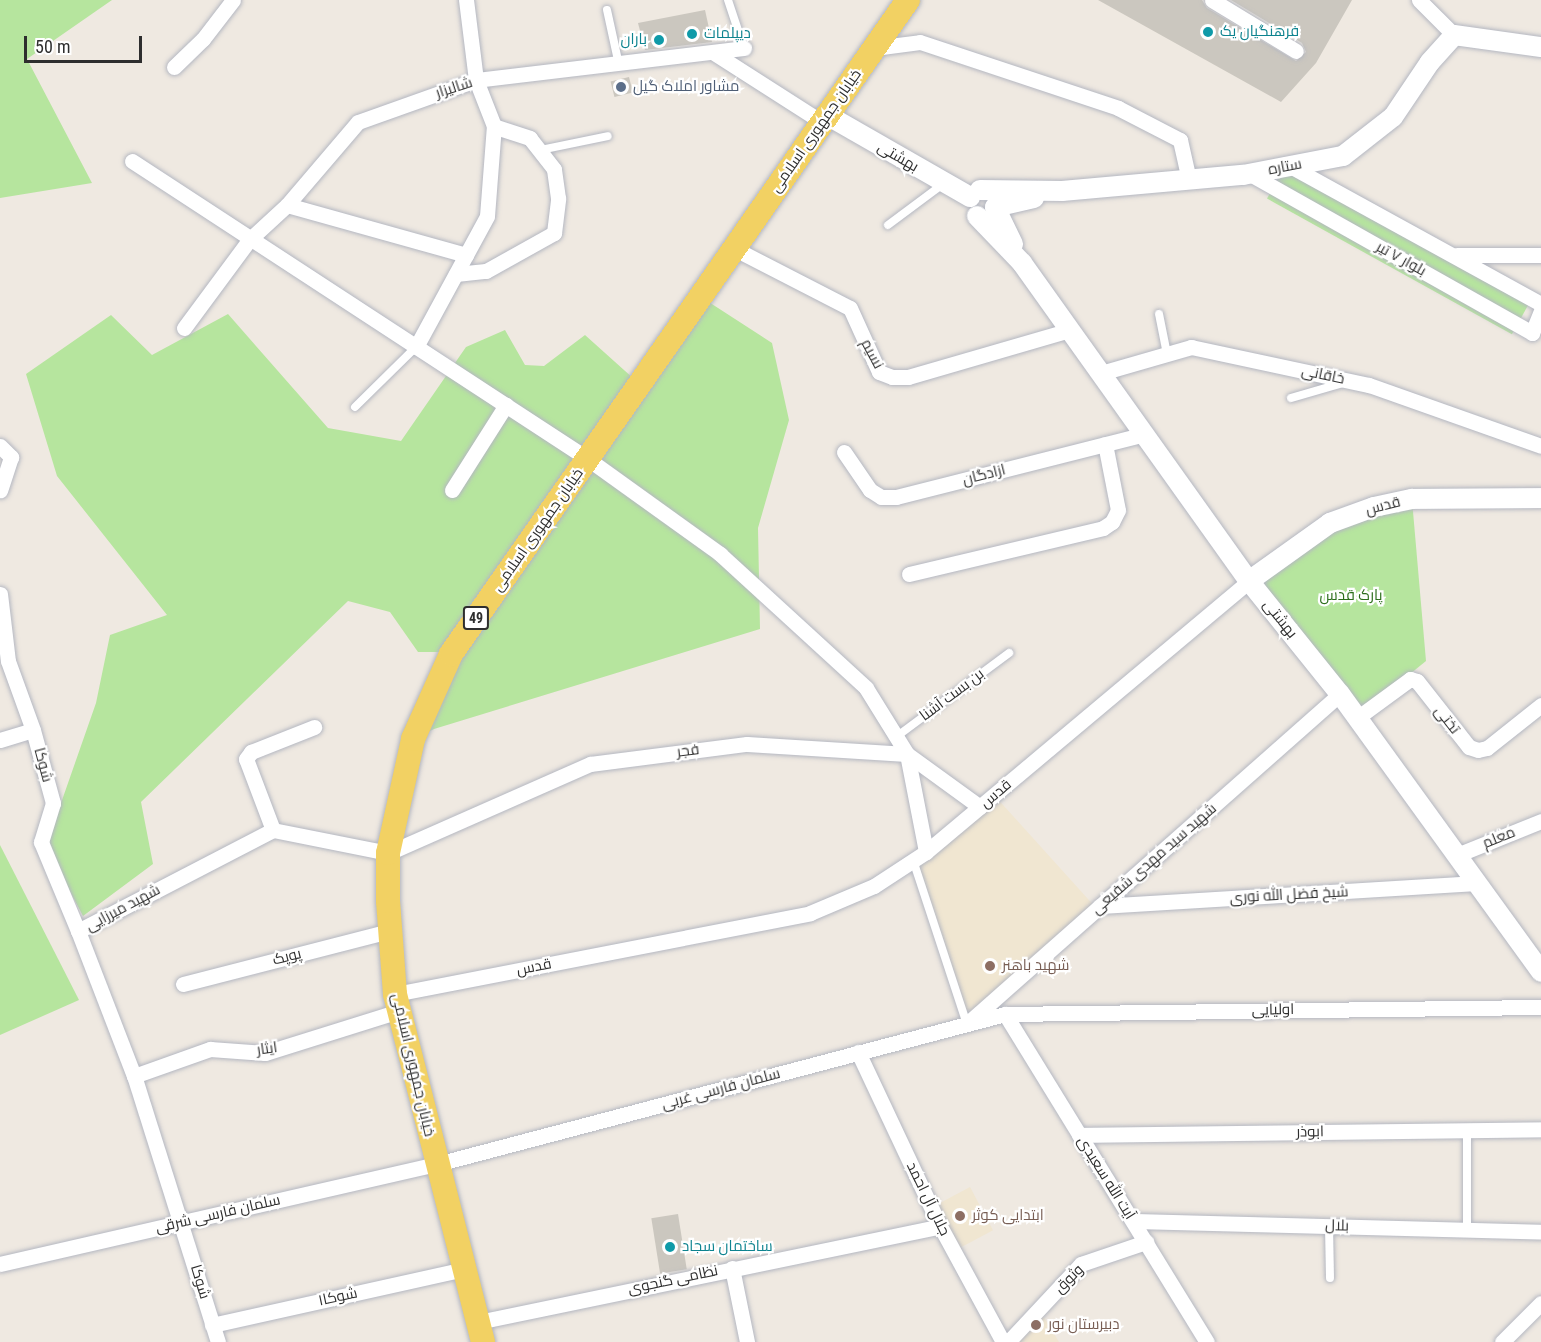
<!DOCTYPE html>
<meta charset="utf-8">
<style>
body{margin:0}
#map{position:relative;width:1541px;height:1342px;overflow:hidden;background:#efe9e1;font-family:"Roboto Condensed",Cairo,sans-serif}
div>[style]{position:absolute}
.education>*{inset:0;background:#f0e6d1;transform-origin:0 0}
.green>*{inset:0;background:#b6e59e;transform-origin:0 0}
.building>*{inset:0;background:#cbc7bf;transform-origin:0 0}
.roads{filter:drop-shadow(0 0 2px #b4b7c1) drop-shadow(0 0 2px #b4b7c1)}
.service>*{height:8px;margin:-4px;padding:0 4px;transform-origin:4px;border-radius:4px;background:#fff}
.minor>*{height:15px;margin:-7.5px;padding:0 7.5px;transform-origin:7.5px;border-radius:7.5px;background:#fff}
.tertiary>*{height:20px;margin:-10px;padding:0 10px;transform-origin:10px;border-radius:10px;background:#fff}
.primary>*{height:24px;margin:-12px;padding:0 12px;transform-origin:12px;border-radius:12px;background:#f2d163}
.dots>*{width:16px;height:16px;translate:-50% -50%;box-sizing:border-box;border:3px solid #fff;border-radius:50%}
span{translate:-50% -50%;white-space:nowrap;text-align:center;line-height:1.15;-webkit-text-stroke:4.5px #fff;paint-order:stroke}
.shield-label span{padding:2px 4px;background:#fff;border:2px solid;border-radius:4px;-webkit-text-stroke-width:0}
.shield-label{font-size:14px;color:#2e2e2e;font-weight:700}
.culture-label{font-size:15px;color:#0d838f}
.left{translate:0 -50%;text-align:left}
.right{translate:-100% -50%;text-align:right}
.service-label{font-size:15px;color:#4e5e75}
.street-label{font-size:15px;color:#2e2e2e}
.park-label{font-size:15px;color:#2c6e1b}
.education-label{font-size:15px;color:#785e54}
.scale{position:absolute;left:24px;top:36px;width:118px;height:27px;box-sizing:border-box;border:3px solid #2e2e2e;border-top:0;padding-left:8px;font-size:18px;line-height:21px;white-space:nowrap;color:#2e2e2e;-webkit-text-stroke:4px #fff;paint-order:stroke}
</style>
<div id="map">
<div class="education">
<div style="clip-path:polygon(994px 795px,1097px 909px,967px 1023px,914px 860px)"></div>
<div style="left:970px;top:1187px;width:49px;height:43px;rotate:62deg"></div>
<div style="clip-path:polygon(1039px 1309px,1059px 1342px,1008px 1342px)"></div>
</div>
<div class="green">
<div style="clip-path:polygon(0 0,112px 0,27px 59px,92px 183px,0 198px)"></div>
<div style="left:1284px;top:168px;width:280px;height:35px;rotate:29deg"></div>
<div style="clip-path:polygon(701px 297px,772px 343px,789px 420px,758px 528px,760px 629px,434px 729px,416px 738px,453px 655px)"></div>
<div style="clip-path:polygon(228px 314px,328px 428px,401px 441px,466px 347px,505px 330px,525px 365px,544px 366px,585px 335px,634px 379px,445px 652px,418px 652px,390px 612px,348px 601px,141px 802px,153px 864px,83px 916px,46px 846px,96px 703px,110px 635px,167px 615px,57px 476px,26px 374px,111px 315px,152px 355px)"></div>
<div style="clip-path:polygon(1412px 500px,1426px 661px,1357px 717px,1250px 581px,1330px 524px)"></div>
<div style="clip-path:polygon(0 845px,79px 1000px,0 1035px)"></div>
</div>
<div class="building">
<div style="clip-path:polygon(1098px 0,1202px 0,1207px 8px,1296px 61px,1306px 52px,1302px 43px,1231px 0,1352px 0,1316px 63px,1281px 102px)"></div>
<div style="clip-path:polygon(705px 10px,712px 42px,645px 50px,638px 23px)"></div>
<div style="left:629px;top:77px;width:16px;height:19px;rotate:76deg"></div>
<div style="left:678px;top:1214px;width:56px;height:27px;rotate:81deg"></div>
</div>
<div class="roads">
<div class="service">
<div style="left:728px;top:0;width:51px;rotate:71.6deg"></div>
<div style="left:607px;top:10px;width:56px;rotate:77.7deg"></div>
<div style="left:540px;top:150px;width:69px;rotate:-11.6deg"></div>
<div style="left:888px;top:225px;width:69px;rotate:-36.7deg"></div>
<div style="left:1159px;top:314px;width:41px;rotate:78.7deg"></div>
<div style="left:1291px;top:398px;width:54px;rotate:-16.1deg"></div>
<div style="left:355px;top:407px;width:86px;rotate:-44.5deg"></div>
<div style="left:896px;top:737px;width:141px;rotate:-36.6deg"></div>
<div style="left:913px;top:860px;width:173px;rotate:71.8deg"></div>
<div style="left:1467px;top:1130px;width:100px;rotate:90deg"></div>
<div style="left:1329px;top:1226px;width:52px;rotate:88.9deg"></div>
</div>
<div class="minor">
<div style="left:1212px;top:0;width:98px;rotate:31.3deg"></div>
<div style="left:1419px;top:0;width:49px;rotate:45deg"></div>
<div style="left:874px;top:48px;width:46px;rotate:-7.4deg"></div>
<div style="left:920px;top:42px;width:209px;rotate:18.4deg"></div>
<div style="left:1118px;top:108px;width:70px;rotate:27.3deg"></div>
<div style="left:1180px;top:140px;width:41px;rotate:77.3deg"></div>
<div style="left:714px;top:53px;width:128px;rotate:32.6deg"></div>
<div style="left:174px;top:67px;width:40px;rotate:-44deg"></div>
<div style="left:203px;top:39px;width:49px;rotate:-52.4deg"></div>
<div style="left:132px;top:161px;width:545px;rotate:33.16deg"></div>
<div style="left:588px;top:459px;width:163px;rotate:35.7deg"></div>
<div style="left:720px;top:554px;width:198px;rotate:42.5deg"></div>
<div style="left:866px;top:688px;width:78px;rotate:58.2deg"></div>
<div style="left:907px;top:754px;width:90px;rotate:36deg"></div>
<div style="left:1290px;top:166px;width:286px;rotate:28.8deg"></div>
<div style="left:1250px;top:174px;width:324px;rotate:29.4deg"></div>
<div style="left:1532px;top:333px;width:24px;rotate:-68deg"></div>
<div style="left:287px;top:205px;width:186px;rotate:15.6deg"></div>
<div style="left:735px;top:249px;width:129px;rotate:27.2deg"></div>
<div style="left:850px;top:308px;width:70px;rotate:65.6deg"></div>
<div style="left:879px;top:372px;width:14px;rotate:21deg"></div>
<div style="left:892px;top:377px;width:16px"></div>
<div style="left:908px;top:377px;width:169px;rotate:-16.2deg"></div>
<div style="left:1457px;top:255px;width:84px"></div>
<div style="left:456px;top:274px;width:30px;rotate:-6deg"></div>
<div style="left:486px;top:271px;width:78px;rotate:-29.2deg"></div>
<div style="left:554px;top:233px;width:35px;rotate:-83deg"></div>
<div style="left:558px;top:198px;width:29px;rotate:-98deg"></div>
<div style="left:554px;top:169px;width:39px;rotate:-128deg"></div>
<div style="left:530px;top:138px;width:38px;rotate:-162deg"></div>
<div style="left:184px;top:328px;width:109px;rotate:-53.5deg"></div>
<div style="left:249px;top:240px;width:52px;rotate:-42.6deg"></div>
<div style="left:287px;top:205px;width:109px;rotate:-49.5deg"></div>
<div style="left:358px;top:122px;width:125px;rotate:-19.6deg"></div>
<div style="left:476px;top:80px;width:270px;rotate:-6.8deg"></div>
<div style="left:416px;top:347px;width:149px;rotate:-61.5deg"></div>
<div style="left:487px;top:216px;width:90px;rotate:-85.6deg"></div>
<div style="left:494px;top:126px;width:49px;rotate:-111.4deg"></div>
<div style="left:476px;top:80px;width:81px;rotate:-97.1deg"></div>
<div style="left:1101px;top:373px;width:94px;rotate:-16.1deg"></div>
<div style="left:1191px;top:347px;width:182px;rotate:12.1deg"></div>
<div style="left:1369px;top:385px;width:182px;rotate:19.5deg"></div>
<div style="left:0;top:446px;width:16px;rotate:45deg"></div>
<div style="left:11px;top:457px;width:35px;rotate:108deg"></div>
<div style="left:844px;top:452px;width:46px;rotate:55.6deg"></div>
<div style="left:870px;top:490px;width:13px;rotate:32deg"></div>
<div style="left:881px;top:497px;width:15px"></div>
<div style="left:896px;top:497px;width:257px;rotate:-14.2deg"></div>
<div style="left:452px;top:490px;width:101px;rotate:-57.6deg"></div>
<div style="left:909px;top:574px;width:199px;rotate:-13.3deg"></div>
<div style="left:1103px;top:528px;width:11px;rotate:-34deg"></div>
<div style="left:1112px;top:522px;width:13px;rotate:-63deg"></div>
<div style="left:1118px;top:510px;width:67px;rotate:-101.1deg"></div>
<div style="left:0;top:594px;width:67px;rotate:83.2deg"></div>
<div style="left:8px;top:661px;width:73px;rotate:70.1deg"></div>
<div style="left:33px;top:730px;width:76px;rotate:74.7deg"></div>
<div style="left:53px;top:803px;width:41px;rotate:107.1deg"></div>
<div style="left:41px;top:842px;width:96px;rotate:67.4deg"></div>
<div style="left:1357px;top:718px;width:66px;rotate:-36.3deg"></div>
<div style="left:1410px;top:679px;width:7px;rotate:16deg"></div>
<div style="left:1417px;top:681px;width:84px;rotate:51.8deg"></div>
<div style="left:1469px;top:747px;width:9px;rotate:18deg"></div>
<div style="left:1478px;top:750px;width:9px;rotate:-13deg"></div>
<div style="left:1487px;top:748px;width:69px;rotate:-38.5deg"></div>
<div style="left:0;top:740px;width:34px;rotate:-17deg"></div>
<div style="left:907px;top:754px;width:100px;rotate:79deg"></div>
<div style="left:273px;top:830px;width:76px;rotate:-110.8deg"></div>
<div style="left:246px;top:759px;width:9px;rotate:-54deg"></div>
<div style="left:251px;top:752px;width:68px;rotate:-21.6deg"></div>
<div style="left:1457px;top:855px;width:91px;rotate:-22deg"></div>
<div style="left:1100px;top:906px;width:378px;rotate:-3.5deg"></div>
<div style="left:183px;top:984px;width:214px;rotate:-14.4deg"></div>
<div style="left:395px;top:994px;width:423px;rotate:-11deg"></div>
<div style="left:810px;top:913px;width:69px;rotate:-22.9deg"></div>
<div style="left:874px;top:886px;width:62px;rotate:-33.2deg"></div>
<div style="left:926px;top:852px;width:422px;rotate:-40deg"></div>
<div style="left:1005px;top:1014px;width:385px;rotate:58.4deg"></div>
<div style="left:969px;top:1022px;width:495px;rotate:-41.5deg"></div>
<div style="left:858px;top:1052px;width:192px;rotate:64.8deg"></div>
<div style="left:940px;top:1226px;width:132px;rotate:61.5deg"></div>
<div style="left:134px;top:1076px;width:81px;rotate:-19.6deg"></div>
<div style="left:210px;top:1049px;width:55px;rotate:4.2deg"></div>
<div style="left:265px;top:1053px;width:140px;rotate:-17.4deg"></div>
<div style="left:1079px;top:1135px;width:462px;rotate:-0.7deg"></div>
<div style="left:1133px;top:1221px;width:408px;rotate:1.5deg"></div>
<div style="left:0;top:1264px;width:448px;rotate:-12.9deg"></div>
<div style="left:437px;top:1164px;width:587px;rotate:-14.79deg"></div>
<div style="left:1005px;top:1014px;width:536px;rotate:-0.75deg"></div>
<div style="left:732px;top:1268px;width:76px;rotate:78.5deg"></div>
<div style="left:478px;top:1322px;width:472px;rotate:-11.7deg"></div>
<div style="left:212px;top:1325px;width:258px;rotate:-12.5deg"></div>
<div style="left:218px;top:1342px;width:279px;rotate:-107.5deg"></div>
<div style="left:134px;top:1076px;width:155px;rotate:-111.1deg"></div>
<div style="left:78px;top:931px;width:220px;rotate:-27.4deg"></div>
<div style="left:273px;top:830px;width:117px;rotate:11.3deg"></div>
<div style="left:388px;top:853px;width:221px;rotate:-23.8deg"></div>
<div style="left:590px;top:764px;width:158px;rotate:-7.3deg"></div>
<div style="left:747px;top:744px;width:160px;rotate:3.6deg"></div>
<div style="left:1008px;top:1342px;width:107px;rotate:-46.9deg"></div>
<div style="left:1081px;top:1264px;width:69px;rotate:-18.7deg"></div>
<div style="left:1502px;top:1342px;width:55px;rotate:-45deg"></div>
</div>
<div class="tertiary">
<div style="left:827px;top:115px;width:165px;rotate:29.8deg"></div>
<div style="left:980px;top:190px;width:82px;rotate:0.7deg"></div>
<div style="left:1062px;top:191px;width:182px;rotate:-5.1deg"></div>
<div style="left:1243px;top:175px;width:102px;rotate:-10.8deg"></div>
<div style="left:1343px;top:156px;width:63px;rotate:-38deg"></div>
<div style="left:1393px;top:117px;width:66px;rotate:-56.1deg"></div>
<div style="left:1430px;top:62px;width:36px;rotate:-48deg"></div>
<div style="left:1454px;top:35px;width:88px;rotate:7.9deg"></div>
<div style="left:977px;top:216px;width:65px;rotate:46.2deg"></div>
<div style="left:1022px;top:263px;width:391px;rotate:54.5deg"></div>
<div style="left:1249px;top:581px;width:145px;rotate:51.2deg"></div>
<div style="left:1340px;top:694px;width:343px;rotate:54.1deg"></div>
<div style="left:1013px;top:244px;width:41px;rotate:-115.9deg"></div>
<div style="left:995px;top:207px;width:40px;rotate:-13deg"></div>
<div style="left:1249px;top:581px;width:100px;rotate:-35.6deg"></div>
<div style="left:1330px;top:523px;width:47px;rotate:-20deg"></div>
<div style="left:1374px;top:507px;width:39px;rotate:-12deg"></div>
<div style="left:1412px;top:499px;width:129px;rotate:-0.4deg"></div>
</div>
<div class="primary">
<div style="left:483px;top:1342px;width:359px;rotate:-104.2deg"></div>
<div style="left:395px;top:994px;width:93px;rotate:-94.3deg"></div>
<div style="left:388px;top:901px;width:48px;rotate:-90deg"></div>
<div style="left:388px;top:853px;width:117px;rotate:-77.6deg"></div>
<div style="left:413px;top:739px;width:93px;rotate:-65.9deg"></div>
<div style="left:451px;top:654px;width:798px;rotate:-55.06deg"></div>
</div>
</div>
<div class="dots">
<div style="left:1208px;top:32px;background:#0f9aa8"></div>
<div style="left:692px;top:34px;background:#0f9aa8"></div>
<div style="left:659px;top:40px;background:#0f9aa8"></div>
<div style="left:621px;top:87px;background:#5c6f8a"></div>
<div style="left:990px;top:966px;background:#8d6e63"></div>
<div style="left:960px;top:1216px;background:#8d6e63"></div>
<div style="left:670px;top:1247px;background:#0f9aa8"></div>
<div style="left:1036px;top:1325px;background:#8d6e63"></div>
</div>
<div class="shield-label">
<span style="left:476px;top:618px">49</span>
</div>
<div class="culture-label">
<span class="left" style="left:1220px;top:32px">فرهنگیان یک</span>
<span class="left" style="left:704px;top:34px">دیپلمات</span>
<span class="right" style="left:647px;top:40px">باران</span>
<span class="left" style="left:682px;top:1247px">ساختمان سجاد</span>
</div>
<div class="service-label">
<span class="left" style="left:633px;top:87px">مشاور املاک گیل</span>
</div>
<div class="street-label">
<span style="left:454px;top:88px;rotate:-18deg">شالیزار</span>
<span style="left:816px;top:131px;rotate:-55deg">خیابان جمهوری اسلامی</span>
<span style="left:898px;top:157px;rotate:30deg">بهشتی</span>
<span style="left:1285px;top:167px;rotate:-11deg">ستاره</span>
<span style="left:1401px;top:259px;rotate:29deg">بلوار ۷ تیر</span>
<span style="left:872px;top:354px;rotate:62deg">نسیم</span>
<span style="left:1323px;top:375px;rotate:12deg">خاقانی</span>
<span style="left:984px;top:475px;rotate:-14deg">ازادگان</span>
<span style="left:1383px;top:506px;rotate:-14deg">قدس</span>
<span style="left:538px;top:530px;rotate:-55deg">خیابان جمهوری اسلامی</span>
<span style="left:1280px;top:619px;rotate:51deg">بهشتی</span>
<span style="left:952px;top:695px;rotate:-37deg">بن بست آشنا</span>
<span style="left:1447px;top:720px;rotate:52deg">تختی</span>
<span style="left:688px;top:751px;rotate:-7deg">فجر</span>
<span style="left:43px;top:765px;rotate:75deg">شوکا</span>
<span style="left:996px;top:794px;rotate:-40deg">قدس</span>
<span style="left:1499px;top:838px;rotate:-22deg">معلم</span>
<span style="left:1154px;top:859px;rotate:-41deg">شهید سید مهدی شفیعی</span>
<span style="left:1289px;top:895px;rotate:-3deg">شیخ فضل الله نوری</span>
<span style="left:123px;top:908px;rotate:-28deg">شهید میرزایی</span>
<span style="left:287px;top:957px;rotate:-14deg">پوپک</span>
<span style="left:534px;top:967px;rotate:-11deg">قدس</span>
<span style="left:1273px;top:1010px;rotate:-1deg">اولیایی</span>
<span style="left:267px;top:1049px;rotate:-8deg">ایثار</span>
<span style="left:413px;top:1065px;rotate:77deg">خیابان جمهوری اسلامی</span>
<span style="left:721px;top:1089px;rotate:-15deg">سلمان فارسی غربی</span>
<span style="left:1310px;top:1132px;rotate:-1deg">ابوذر</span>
<span style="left:1106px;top:1178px;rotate:58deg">آیت الله سعیدی</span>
<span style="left:928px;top:1199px;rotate:64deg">جلال آل احمد</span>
<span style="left:218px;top:1214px;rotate:-13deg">سلمان فارسی شرقی</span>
<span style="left:1337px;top:1226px;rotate:1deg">بلال</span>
<span style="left:1069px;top:1279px;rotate:-44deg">وثوق</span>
<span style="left:673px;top:1280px;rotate:-12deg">نظامی گنجوی</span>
<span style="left:200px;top:1282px;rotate:73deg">شوکا</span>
<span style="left:338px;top:1297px;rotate:-12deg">شوکا۱</span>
</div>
<div class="park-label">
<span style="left:1351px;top:596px">پارک قدس</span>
</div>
<div class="education-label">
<span class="left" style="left:1002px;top:966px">شهید باهنر</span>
<span class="left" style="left:972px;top:1216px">ابتدایی کوثر</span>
<span class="left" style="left:1048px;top:1325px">دبیرستان نور</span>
</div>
<div class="scale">50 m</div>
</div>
